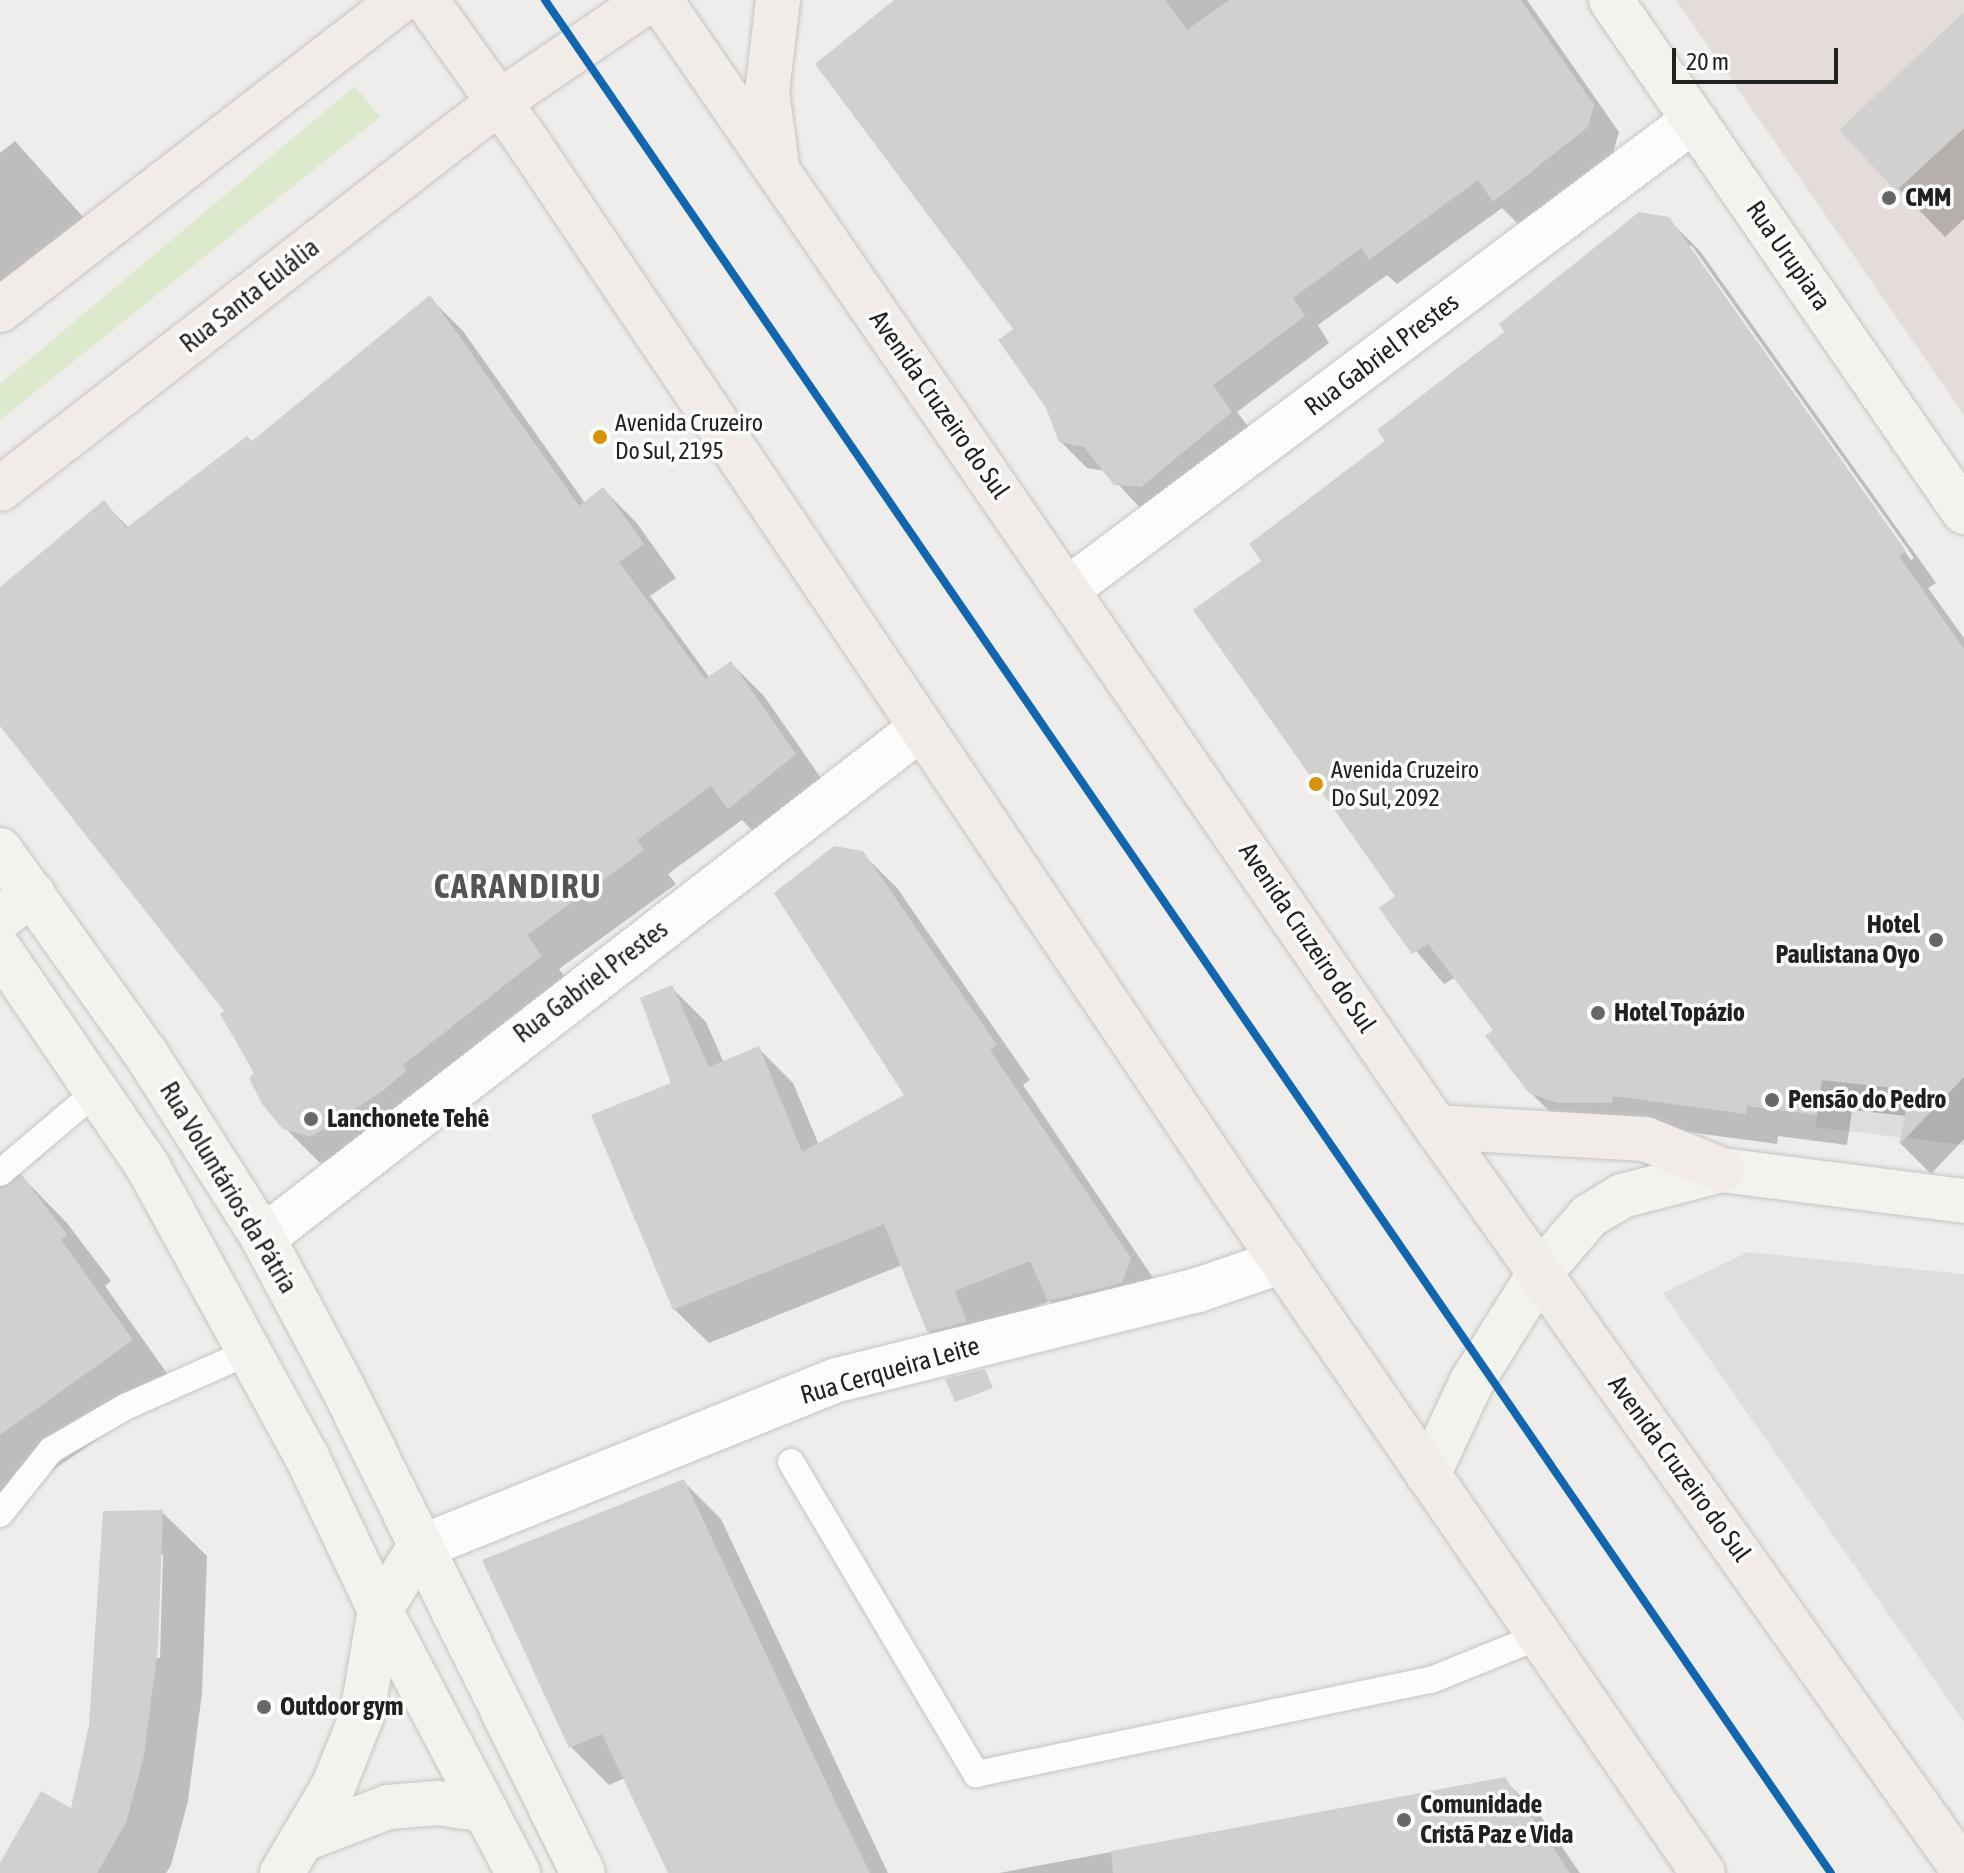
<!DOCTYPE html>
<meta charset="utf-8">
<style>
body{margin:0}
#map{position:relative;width:1964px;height:1873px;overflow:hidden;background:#efedeb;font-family:"Asap Condensed",sans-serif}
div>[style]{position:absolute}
.residential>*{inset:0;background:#dedddc}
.military>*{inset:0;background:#e4dcd8}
.grass>*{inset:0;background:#dde9cd}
.parking>*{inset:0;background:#dfdede}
.shadow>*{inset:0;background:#0003}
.building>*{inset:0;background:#d2d0ce}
.roads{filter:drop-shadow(0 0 2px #c5c4c3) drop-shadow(0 0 2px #c5c4c3)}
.lane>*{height:26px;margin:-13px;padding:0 13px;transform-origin:13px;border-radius:13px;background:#fdfcfc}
.street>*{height:44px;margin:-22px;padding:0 22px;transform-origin:22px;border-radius:22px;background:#fdfcfc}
.secondary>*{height:44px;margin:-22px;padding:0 22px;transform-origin:22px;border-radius:22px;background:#f3f3ed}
.primary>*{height:44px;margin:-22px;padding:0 22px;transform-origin:22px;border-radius:22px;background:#f1ece8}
.metro-1>*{height:8px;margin:-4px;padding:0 4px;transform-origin:4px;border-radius:4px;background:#1266af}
.dots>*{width:22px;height:22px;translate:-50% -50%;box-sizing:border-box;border:4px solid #fff;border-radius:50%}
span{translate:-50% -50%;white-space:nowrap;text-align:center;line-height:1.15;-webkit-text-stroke:7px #fff;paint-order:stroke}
.bus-label{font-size:24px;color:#212121}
.left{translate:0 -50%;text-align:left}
.poi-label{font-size:26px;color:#212121;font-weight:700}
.right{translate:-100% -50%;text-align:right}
.street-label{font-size:26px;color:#212121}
.district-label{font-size:34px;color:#545454;font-weight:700;letter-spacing:2px}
.scale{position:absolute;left:1672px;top:48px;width:166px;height:36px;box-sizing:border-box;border:4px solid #212121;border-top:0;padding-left:10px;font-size:24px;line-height:28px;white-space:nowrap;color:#212121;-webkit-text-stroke:6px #fff;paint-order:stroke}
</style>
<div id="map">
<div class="residential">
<div style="clip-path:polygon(1910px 939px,1964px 966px,1964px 1145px,1880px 1135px)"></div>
</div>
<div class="military">
<div style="clip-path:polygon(1676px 0,1964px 0,1964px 415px,1951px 396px)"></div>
</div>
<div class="grass">
<div style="clip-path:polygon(355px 86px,380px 117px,0 420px,0 384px)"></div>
</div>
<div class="parking">
<div style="clip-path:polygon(1853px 871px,1914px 913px,1880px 1135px,1815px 1127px)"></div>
<div style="clip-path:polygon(1748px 1252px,1964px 1274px,1964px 1722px,1663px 1293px)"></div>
</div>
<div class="shadow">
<div style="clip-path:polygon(897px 0,1527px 0,1619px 132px,1613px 153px,1520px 226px,1502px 208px,1397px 284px,1387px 275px,1318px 325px,1329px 343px,1237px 412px,1257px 438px,1142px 510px,1106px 471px,1087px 468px,1060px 441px)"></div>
<div style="clip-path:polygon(1964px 14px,1964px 219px,1945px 237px,1842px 130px)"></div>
<div style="clip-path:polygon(15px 141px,85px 219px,0 285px,0 153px)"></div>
<div style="clip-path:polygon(evenodd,1668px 219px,1700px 251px,1936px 583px,1928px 588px,1964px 638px,1964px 1139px,1931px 1174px,1901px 1144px,1907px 1116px,1852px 1110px,1847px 1145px,1778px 1136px,1777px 1144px,1644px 1126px,1562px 1124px,1530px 1092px,1496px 1030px,1456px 977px,1444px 984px,1381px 909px,1397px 896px,1264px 561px,1388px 441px,1668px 219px,1687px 246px,1692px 246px,1914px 558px,1911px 560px,1687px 246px)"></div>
<div style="clip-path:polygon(430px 298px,463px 331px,585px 503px,603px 489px,636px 522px,676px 578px,650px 596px,710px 678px,731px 663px,764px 696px,828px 788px,763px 841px,742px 820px,668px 874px,676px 884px,559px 969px,574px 990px,345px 1170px,319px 1162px,285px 1128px,226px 1012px,0 723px,0 589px,104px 503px,129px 528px,252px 443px)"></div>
<div style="clip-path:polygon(862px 853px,897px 888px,1030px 1080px,1023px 1085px,1164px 1294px,1084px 1335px,1050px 1301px,988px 1326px,963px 1365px,928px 1331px,902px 1265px,709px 1343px,674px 1309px,672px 988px,706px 1022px,724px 1063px,759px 1049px,793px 1083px,819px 1145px,907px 1096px)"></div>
<div style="clip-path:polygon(0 1154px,67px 1223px,111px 1281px,105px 1286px,176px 1386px,0 1506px)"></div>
<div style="clip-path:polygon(683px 1481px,721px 1519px,888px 1873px,670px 1873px,625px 1778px,609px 1785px,571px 1747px)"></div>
<div style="clip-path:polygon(evenodd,162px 1512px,207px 1556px,202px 1693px,188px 1801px,171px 1865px,166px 1873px,0 1873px,0 1867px,73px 1812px,162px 1512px,159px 1554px,163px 1554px,160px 1658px,156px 1658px,159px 1554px)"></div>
<div style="clip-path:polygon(1504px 1779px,1542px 1818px,1580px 1873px,999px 1873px)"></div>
</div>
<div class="building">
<div style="clip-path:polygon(894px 0,1165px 0,1187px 30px,1229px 0,1521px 0,1594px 105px,1588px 127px,1493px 202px,1478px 180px,1369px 260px,1361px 248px,1293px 298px,1305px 316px,1213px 385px,1232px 412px,1141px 487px,1114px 485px,1084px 447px,1059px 442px,1046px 408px,998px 340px,1013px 329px,815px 64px)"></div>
<div style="clip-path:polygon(1964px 12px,1964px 128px,1896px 191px,1839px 130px)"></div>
<div style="clip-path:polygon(1639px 212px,1669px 217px,1906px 551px,1899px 556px,1964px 649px,1964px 1077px,1899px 1145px,1910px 1090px,1822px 1080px,1817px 1115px,1747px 1106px,1746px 1114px,1613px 1096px,1612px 1103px,1558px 1103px,1529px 1093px,1485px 1036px,1493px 1030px,1428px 944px,1412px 954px,1379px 908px,1395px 896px,1193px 610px,1261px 561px,1249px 544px,1385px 441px,1377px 430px,1504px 332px,1499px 324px)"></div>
<div style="clip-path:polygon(430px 295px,579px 506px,603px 487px,644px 544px,619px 562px,705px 679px,731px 661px,796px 754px,728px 809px,711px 786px,637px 840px,644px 850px,527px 935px,542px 956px,403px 1065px,407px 1070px,383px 1091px,311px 1137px,283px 1129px,262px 1104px,249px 1078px,254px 1073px,220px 1014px,224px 1011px,0 726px,0 587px,104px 500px,126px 528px,247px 436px,252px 441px)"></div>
<div style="clip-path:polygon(834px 846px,863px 851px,997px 1045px,990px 1050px,1131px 1258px,1122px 1283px,1048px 1301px,1030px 1261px,955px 1291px,967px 1322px,927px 1332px,884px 1224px,673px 1310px,591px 1115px,671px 1083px,640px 998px,672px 985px,709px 1067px,759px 1046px,802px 1152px,904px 1095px,774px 893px)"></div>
<div style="clip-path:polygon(22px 1175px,67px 1235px,61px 1240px,133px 1340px,0 1435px,0 1189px)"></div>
<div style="clip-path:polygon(985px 1369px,993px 1388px,955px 1402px,945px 1379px)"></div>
<div style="clip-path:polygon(684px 1479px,840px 1812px,870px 1873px,668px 1873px,602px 1734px,569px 1748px,482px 1560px)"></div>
<div style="clip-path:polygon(163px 1510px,158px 1648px,144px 1755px,126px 1823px,97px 1873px,0 1873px,0 1863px,41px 1791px,71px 1808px,89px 1725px,103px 1511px)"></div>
<div style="clip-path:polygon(1505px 1777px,1570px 1873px,1113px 1873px,1111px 1851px)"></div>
</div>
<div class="roads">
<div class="lane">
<div style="left:0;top:1173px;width:130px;rotate:-40.3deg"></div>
<div style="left:791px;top:1462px;width:363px;rotate:59.3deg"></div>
<div style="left:976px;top:1774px;width:465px;rotate:-11.7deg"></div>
<div style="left:1431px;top:1680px;width:118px;rotate:-22deg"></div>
<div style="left:0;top:1514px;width:82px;rotate:-51.4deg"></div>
<div style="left:51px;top:1450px;width:88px;rotate:-30.1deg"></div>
<div style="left:127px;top:1406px;width:136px;rotate:-23.9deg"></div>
</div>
<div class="street">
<div style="left:1068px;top:589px;width:782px;rotate:-36.84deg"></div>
<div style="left:263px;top:1238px;width:833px;rotate:-37.78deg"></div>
<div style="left:419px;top:1548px;width:450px;rotate:-21.9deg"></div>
<div style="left:837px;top:1380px;width:369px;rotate:-14deg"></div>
<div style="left:1195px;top:1291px;width:92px;rotate:-19deg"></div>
</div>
<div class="secondary">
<div style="left:1611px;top:0;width:622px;rotate:55.42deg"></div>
<div style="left:0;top:850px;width:251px;rotate:54.4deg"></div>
<div style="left:146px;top:1054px;width:218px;rotate:57.5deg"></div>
<div style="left:263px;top:1238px;width:168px;rotate:61.9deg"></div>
<div style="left:342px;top:1386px;width:543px;rotate:63.67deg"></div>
<div style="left:0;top:918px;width:41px;rotate:-36deg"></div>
<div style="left:0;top:950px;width:263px;rotate:55.7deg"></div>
<div style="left:148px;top:1167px;width:328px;rotate:61.3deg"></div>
<div style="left:306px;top:1455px;width:172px;rotate:64.5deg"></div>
<div style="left:380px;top:1610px;width:297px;rotate:62.3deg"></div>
<div style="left:1428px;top:1475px;width:102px;rotate:-64.9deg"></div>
<div style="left:1471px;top:1383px;width:128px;rotate:-58deg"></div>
<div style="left:1539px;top:1274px;width:77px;rotate:-49.2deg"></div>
<div style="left:1589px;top:1216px;width:39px;rotate:-31deg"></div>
<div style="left:1622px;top:1196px;width:103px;rotate:-14.6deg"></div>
<div style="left:1722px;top:1170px;width:244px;rotate:7.3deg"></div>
<div style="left:307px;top:1838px;width:87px;rotate:-20.9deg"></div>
<div style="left:388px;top:1807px;width:49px;rotate:-4.7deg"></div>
<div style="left:437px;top:1803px;width:49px;rotate:8.3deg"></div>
<div style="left:282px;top:1873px;width:102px;rotate:-59.4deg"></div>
<div style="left:334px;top:1785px;width:75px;rotate:-68.2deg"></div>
<div style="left:362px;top:1715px;width:107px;rotate:-80.3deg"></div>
<div style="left:380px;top:1610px;width:73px;rotate:-57.8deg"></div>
</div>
<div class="primary">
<div style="left:426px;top:0;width:177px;rotate:54.4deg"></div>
<div style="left:529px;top:144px;width:1259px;rotate:56.07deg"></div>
<div style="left:1232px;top:1189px;width:830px;rotate:55.45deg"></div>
<div style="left:660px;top:0;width:1368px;rotate:55.45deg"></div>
<div style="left:1436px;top:1127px;width:912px;rotate:54.64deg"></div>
<div style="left:777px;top:165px;width:74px;rotate:-97.8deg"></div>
<div style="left:767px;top:92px;width:93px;rotate:-83.2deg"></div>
<div style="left:0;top:310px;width:507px;rotate:-37.71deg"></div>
<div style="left:0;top:489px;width:631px;rotate:-37.8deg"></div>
<div style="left:499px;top:102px;width:181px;rotate:-34.2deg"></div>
<div style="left:1436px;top:1127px;width:209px;rotate:3.3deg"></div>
<div style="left:1645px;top:1139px;width:83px;rotate:21.9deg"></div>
</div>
</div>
<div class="metro-1">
<div style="left:545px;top:0;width:2272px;rotate:55.53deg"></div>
</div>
<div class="dots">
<div style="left:1889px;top:198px;background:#696868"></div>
<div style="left:600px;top:437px;background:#d79205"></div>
<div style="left:1316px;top:784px;background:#d79205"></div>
<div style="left:1936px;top:940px;background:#696868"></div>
<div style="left:1598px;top:1013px;background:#696868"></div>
<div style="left:1772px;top:1100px;background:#696868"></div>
<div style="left:311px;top:1119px;background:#696868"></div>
<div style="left:264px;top:1707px;background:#696868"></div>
<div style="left:1404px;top:1820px;background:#696868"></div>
</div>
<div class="bus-label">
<span class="left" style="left:615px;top:437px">Avenida Cruzeiro<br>Do Sul, 2195</span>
<span class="left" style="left:1331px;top:784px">Avenida Cruzeiro<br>Do Sul, 2092</span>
</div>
<div class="poi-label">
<span class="left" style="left:1905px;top:198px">CMM</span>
<span class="right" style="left:1920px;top:940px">Hotel<br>Paulistana Oyo</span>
<span class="left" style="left:1614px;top:1013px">Hotel Topázio</span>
<span class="left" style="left:1788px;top:1100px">Pensão do Pedro</span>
<span class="left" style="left:327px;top:1119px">Lanchonete Tehê</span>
<span class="left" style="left:280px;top:1707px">Outdoor gym</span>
<span class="left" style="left:1420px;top:1820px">Comunidade<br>Cristã Paz e Vida</span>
</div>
<div class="street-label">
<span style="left:1788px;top:256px;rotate:55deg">Rua Urupiara</span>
<span style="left:250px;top:296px;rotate:-38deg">Rua Santa Eulália</span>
<span style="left:1382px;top:355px;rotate:-37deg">Rua Gabriel Prestes</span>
<span style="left:939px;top:405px;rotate:55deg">Avenida Cruzeiro do Sul</span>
<span style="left:1307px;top:938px;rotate:56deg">Avenida Cruzeiro do Sul</span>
<span style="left:591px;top:982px;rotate:-37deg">Rua Gabriel Prestes</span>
<span style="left:228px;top:1188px;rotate:59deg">Rua Voluntários da Pátria</span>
<span style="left:890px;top:1371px;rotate:-16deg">Rua Cerqueira Leite</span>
<span style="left:1679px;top:1469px;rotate:54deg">Avenida Cruzeiro do Sul</span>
</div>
<div class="district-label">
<span style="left:518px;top:886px">CARANDIRU</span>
</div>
<div class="scale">20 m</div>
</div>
